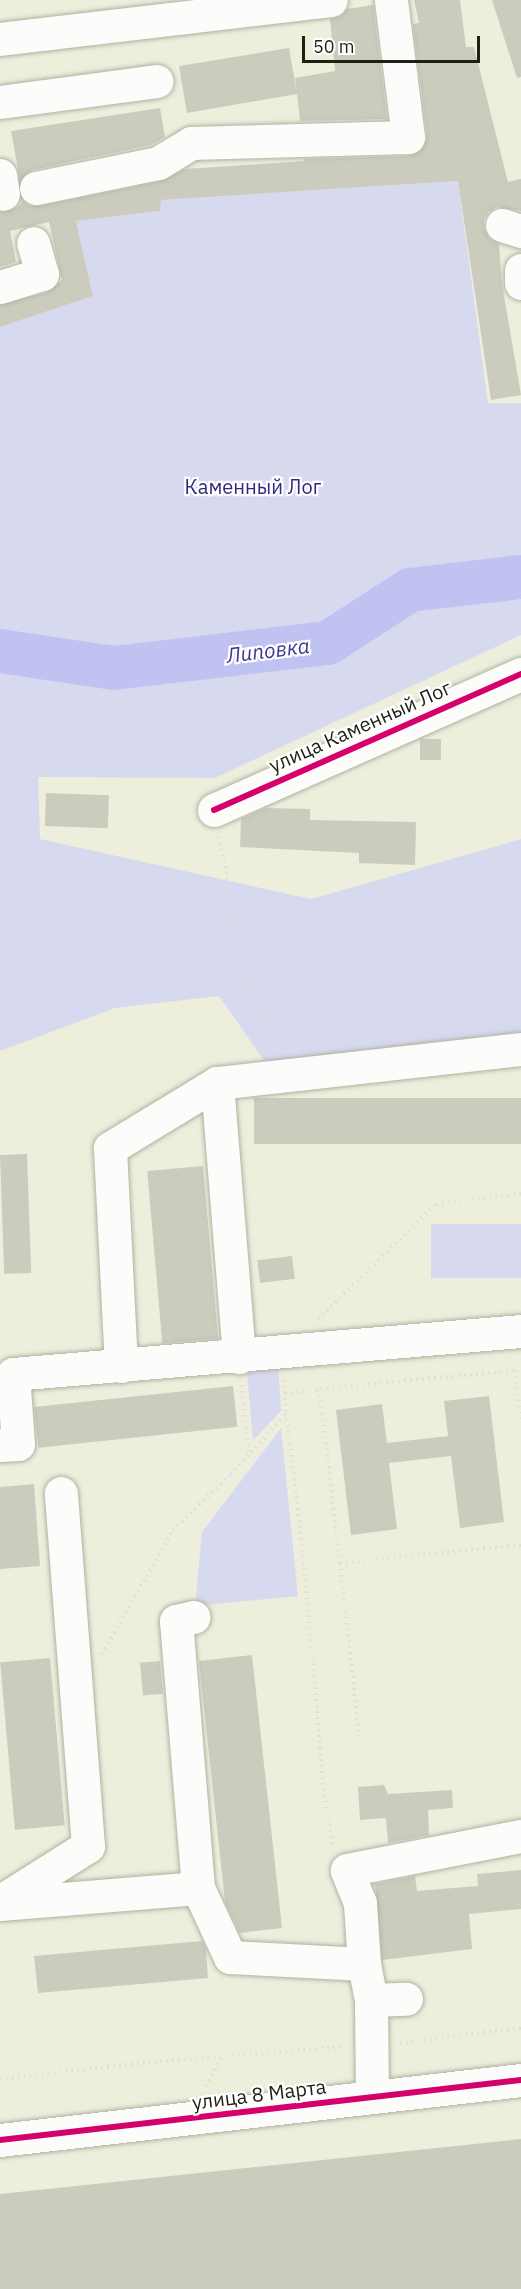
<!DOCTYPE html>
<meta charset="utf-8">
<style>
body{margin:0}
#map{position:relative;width:521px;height:2289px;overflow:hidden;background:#edefdc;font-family:"IBM Plex Sans",sans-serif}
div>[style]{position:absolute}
.green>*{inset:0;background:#d7daef;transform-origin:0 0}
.river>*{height:44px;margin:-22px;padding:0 22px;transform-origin:22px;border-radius:22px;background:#c0c3f2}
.building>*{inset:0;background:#cbccbe;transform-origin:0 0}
.path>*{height:4px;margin-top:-2px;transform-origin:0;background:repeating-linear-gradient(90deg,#dfe0da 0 1.5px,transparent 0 6px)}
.roads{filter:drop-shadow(0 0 2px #b0b2a3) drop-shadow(0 0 2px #b0b2a3)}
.minor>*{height:33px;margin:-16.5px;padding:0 16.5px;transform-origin:16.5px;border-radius:16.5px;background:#fcfdfa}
.cycleway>*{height:6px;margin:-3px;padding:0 3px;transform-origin:3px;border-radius:3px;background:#d6006c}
span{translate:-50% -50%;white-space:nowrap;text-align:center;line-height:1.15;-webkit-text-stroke:4.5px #fff;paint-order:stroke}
.park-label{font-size:20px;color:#31297e}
.street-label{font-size:20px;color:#1f2013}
.water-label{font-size:21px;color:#3d388e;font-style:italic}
.scale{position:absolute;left:302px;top:36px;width:178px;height:27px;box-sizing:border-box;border:3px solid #1f2013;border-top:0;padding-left:8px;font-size:18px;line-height:21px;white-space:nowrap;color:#1f2013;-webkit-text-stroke:4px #fff;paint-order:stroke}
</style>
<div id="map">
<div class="green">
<div style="clip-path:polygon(458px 181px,488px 403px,521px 403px,521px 635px,215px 778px,38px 777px,40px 839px,311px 899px,521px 839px,521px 1033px,265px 1062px,219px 996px,115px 1008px,0 1051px,0 327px,93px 296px,76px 221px,160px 211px,161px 200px)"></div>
<div style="left:521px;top:1224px;width:54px;height:90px;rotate:90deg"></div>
<div style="clip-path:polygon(278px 1359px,281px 1411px,253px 1440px,246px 1362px)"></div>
<div style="clip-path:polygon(281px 1428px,298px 1596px,195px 1606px,202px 1532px)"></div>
</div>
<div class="river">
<div style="left:0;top:651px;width:115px;rotate:8.5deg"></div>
<div style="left:114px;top:668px;width:215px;rotate:-6.7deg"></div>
<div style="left:328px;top:643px;width:98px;rotate:-32.9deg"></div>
<div style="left:410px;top:590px;width:112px;rotate:-6.7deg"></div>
</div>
<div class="building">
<div style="clip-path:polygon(414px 0,460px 0,466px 47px,474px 47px,508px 182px,521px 179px,521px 211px,497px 207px,489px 212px,484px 219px,484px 228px,489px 238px,499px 244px,502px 284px,521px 395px,491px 400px,458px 181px,161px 200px,160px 211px,76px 221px,93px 296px,0 327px,0 305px,48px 292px,62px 280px,49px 222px,10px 231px,16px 262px,0 267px,0 212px,14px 209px,22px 203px,22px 200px,30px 206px,40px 206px,162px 181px,185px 169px,305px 161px,304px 159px,409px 156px,419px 152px,425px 144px,427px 135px,413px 24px,419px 23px)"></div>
<div style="clip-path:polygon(492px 0,521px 0,521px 77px,517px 78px)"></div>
<div style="clip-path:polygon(373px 5px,387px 119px,300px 121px,297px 94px,187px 113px,179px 66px,289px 48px,297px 93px,295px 78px,335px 71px,330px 19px,342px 15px,347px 9px)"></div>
<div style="clip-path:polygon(160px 108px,165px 137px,151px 145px,32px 170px,20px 180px,11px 131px)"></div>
<div style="left:420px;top:739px;width:21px;height:21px"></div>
<div style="left:46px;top:793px;width:63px;height:33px;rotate:2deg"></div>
<div style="clip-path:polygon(266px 808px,310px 809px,310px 820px,416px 822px,415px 865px,359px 863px,359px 853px,240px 847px,241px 819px)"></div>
<div style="left:521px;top:1098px;width:46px;height:267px;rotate:90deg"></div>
<div style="left:27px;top:1154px;width:119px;height:27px;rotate:88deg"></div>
<div style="left:203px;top:1166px;width:173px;height:56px;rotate:85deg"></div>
<div style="left:292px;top:1256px;width:23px;height:35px;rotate:83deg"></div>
<div style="left:233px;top:1386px;width:41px;height:200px;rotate:84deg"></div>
<div style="clip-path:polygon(489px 1396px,504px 1522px,460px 1528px,451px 1456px,389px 1463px,397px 1529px,351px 1535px,336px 1410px,382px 1404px,387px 1443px,448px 1436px,444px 1401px)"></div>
<div style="clip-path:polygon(34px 1484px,40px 1566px,0 1569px,0 1487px)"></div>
<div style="clip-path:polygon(252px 1655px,282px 1928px,240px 1933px,225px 1902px,199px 1661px)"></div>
<div style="left:50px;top:1658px;width:168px;height:50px;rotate:85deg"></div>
<div style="left:160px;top:1661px;width:33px;height:20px;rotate:85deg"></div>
<div style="clip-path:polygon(384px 1785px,388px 1794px,452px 1790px,453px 1808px,428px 1810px,429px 1835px,388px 1843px,386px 1818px,360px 1820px,358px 1787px)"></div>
<div style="clip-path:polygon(521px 1870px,521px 1909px,469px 1914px,472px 1949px,382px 1960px,375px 1884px,415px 1876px,417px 1891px,478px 1886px,477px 1874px)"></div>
<div style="clip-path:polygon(202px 1941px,206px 1949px,208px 1978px,38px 1993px,34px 1956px)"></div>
<div style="clip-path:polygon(521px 2139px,521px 2289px,0 2289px,0 2194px)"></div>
</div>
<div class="path">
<div style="left:219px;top:837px;width:136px;rotate:79.4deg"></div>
<div style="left:244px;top:971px;width:88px;rotate:62.9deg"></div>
<div style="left:318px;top:1319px;width:165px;rotate:-44.3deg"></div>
<div style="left:436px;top:1204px;width:86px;rotate:-6.7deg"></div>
<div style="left:285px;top:1380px;width:33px;rotate:88deg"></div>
<div style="left:286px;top:1413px;width:138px;rotate:82.9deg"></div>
<div style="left:303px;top:1550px;width:234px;rotate:85.1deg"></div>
<div style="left:323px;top:1783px;width:64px;rotate:81.9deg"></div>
<div style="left:242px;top:1385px;width:69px;rotate:84.2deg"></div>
<div style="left:319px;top:1389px;width:175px;rotate:83.1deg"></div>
<div style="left:340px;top:1563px;width:182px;rotate:-5.7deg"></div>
<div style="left:285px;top:1393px;width:231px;rotate:-5.7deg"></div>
<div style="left:515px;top:1370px;width:53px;rotate:83.5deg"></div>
<div style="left:340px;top:1563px;width:174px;rotate:83.7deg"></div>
<div style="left:102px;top:1654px;width:143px;rotate:-60.2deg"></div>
<div style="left:173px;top:1530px;width:81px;rotate:-44deg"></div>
<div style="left:231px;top:1474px;width:81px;rotate:-47.5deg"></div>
<div style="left:400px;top:2043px;width:122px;rotate:-7.1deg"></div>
<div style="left:0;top:2079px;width:161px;rotate:-6.4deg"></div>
<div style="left:160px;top:2061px;width:185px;rotate:-4.4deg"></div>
<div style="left:206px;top:2086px;width:34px;rotate:-62deg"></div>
</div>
<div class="roads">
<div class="minor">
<div style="left:0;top:39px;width:333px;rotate:-6.7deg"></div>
<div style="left:0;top:102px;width:158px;rotate:-7.6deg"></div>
<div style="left:0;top:175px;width:19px;rotate:81deg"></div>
<div style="left:36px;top:188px;width:125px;rotate:-11.6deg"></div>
<div style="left:158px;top:163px;width:39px;rotate:-31deg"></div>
<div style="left:191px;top:143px;width:217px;rotate:-1.6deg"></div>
<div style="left:408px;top:137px;width:138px;rotate:-97.1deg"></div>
<div style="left:502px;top:225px;width:20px;rotate:18deg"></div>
<div style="left:521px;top:270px;width:13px;rotate:90deg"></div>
<div style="left:0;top:287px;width:44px;rotate:-17.2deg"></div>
<div style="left:42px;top:274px;width:32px;rotate:-106deg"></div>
<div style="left:214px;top:810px;width:336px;rotate:-23.9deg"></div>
<div style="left:217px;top:1083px;width:275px;rotate:85.4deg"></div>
<div style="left:121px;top:1366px;width:218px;rotate:-92.9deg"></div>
<div style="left:110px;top:1148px;width:125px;rotate:-31.3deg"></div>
<div style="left:217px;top:1083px;width:306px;rotate:-6.4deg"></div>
<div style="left:0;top:1445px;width:18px;rotate:-3deg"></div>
<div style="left:18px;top:1444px;width:70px;rotate:-94.1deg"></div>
<div style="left:13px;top:1374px;width:510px;rotate:-4.84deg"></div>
<div style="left:198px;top:1888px;width:76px;rotate:65.1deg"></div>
<div style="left:230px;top:1957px;width:134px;rotate:3deg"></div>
<div style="left:1px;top:1901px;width:103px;rotate:-32.3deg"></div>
<div style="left:88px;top:1846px;width:354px;rotate:-94.4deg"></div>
<div style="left:0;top:1904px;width:199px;rotate:-4.6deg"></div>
<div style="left:198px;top:1888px;width:268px;rotate:-94.7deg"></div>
<div style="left:176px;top:1621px;width:18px;rotate:-13deg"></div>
<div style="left:371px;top:2000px;width:35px;rotate:-2deg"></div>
<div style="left:372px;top:2097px;width:97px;rotate:-90.6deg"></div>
<div style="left:371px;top:2000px;width:37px;rotate:-101deg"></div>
<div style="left:364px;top:1964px;width:61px;rotate:-93.8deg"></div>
<div style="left:360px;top:1903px;width:35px;rotate:-112deg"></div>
<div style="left:347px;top:1870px;width:177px;rotate:-11.1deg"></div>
<div style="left:0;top:2140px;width:524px;rotate:-6.57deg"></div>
</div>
</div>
<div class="cycleway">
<div style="left:214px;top:810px;width:336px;rotate:-23.9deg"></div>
<div style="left:0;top:2140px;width:524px;rotate:-6.57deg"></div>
</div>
<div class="park-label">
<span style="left:253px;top:486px">Каменный Лог</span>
</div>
<div class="street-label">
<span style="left:360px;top:726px;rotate:-24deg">улица Каменный Лог</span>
<span style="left:259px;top:2094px;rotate:-7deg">улица 8 Марта</span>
</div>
<div class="water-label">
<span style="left:268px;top:650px;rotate:-7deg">Липовка</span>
</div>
<div class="scale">50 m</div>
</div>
